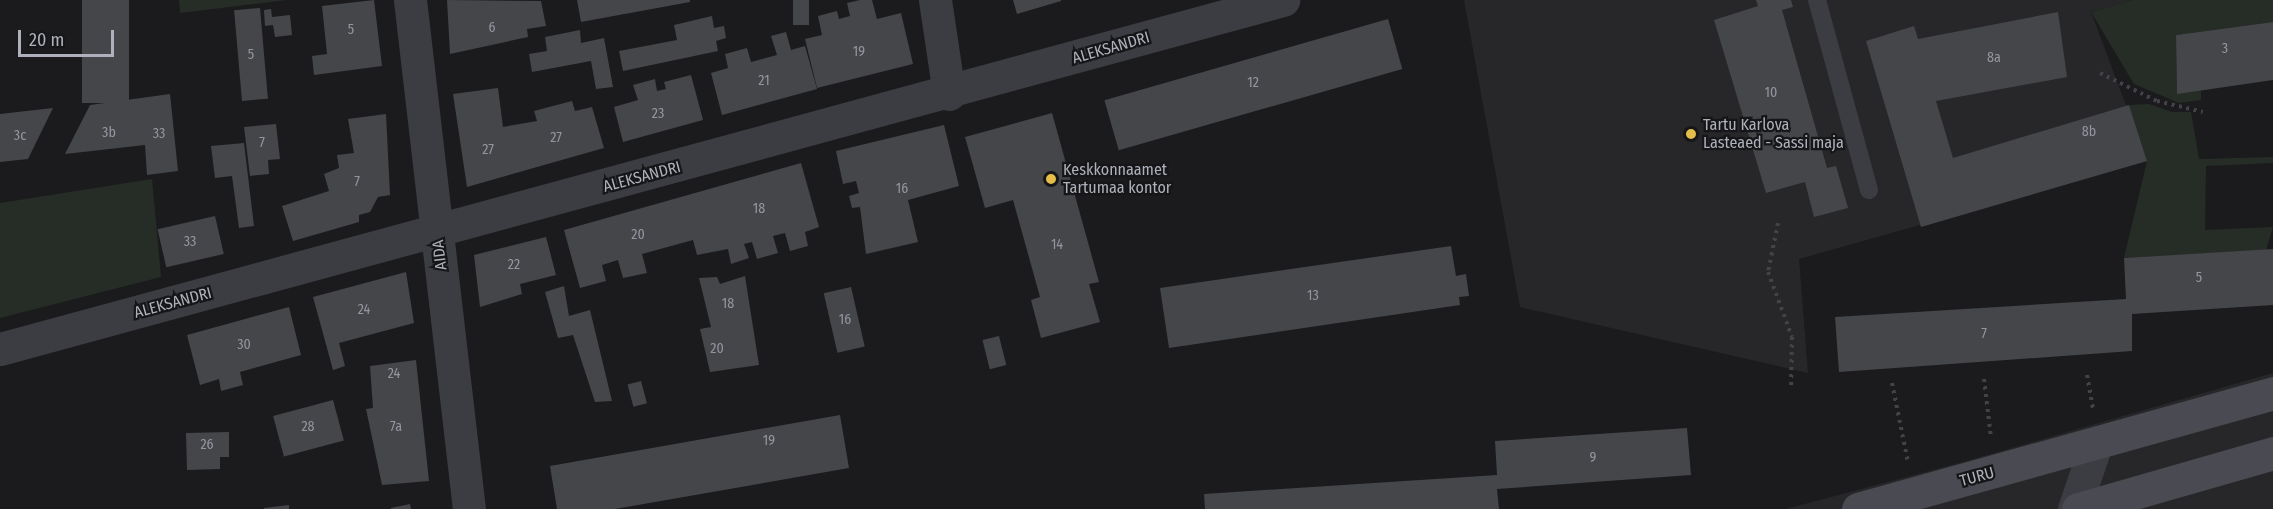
<!DOCTYPE html>
<style>
body{margin:0}
#map{position:relative;width:2273px;height:509px;overflow:hidden;background:#1b1b1d;font-family:"Fira Sans Condensed",sans-serif}
div>[style]{position:absolute}
.built>*{inset:0;background:#27272a}
.green>*{inset:0;background:#252d26}
.building>*{inset:0;background:#45464a;transform-origin:0 0}
.path>*{height:4px;margin-top:-2px;transform-origin:0;background:repeating-linear-gradient(90deg,#424349 0 3px,transparent 0 7.5px)}
.service>*{height:18px;margin:-9px;padding:0 9px;transform-origin:9px;border-radius:9px;background:#3c3d42}
.minor>*{height:33px;margin:-16.5px;padding:0 16.5px;transform-origin:16.5px;border-radius:16.5px;background:#3c3d42}
.secondary>*{height:33px;margin:-16.5px;padding:0 16.5px;transform-origin:16.5px;border-radius:16.5px;background:#4a4b52}
.dots>*{width:16px;height:16px;translate:-50% -50%;box-sizing:border-box;border:3px solid #161618;border-radius:50%}
span{translate:-50% -50%;white-space:nowrap;text-align:center;line-height:1.15;-webkit-text-stroke:4.5px #161618;paint-order:stroke}
.number-label{font-size:14px;color:#94969f}
.number-label span{-webkit-text-stroke-width:0}
.street-label{font-size:16px;color:#aeb1bb}
.poi-label{font-size:16px;color:#aeb1bb}
.left{translate:0 -50%;text-align:left}
.scale{position:absolute;left:18px;top:30px;width:96px;height:27px;box-sizing:border-box;border:3px solid #aeb1bb;border-top:0;padding-left:8px;font-size:18px;line-height:21px;white-space:nowrap;color:#aeb1bb;-webkit-text-stroke:4px #161618;paint-order:stroke}
</style>
<div id="map">
<div class="built">
<div style="clip-path:polygon(1464px 0,2133px 0,2091px 12px,2147px 161px,1799px 259px,1808px 373px,1520px 307px)"></div>
<div style="clip-path:polygon(2273px 373px,2273px 509px,1786px 509px,1970px 460px)"></div>
</div>
<div class="green">
<div style="clip-path:polygon(179px 0,287px 0,180px 13px)"></div>
<div style="clip-path:polygon(2133px 0,2273px 0,2273px 22px,2176px 35px,2177px 93px,2201px 90px,2201px 100px,2179px 103px,2134px 84px,2091px 12px)"></div>
<div style="clip-path:polygon(2149px 104px,2172px 112px,2191px 112px,2199px 159px,2273px 157px,2273px 163px,2206px 166px,2205px 230px,2273px 227px,2266px 250px,2124px 258px,2147px 161px,2129px 105px)"></div>
<div style="clip-path:polygon(152px 179px,161px 277px,0 318px,0 203px)"></div>
</div>
<div class="building">
<div style="left:82px;top:0;width:47px;height:103px"></div>
<div style="clip-path:polygon(374px 0,382px 66px,314px 75px,312px 56px,327px 54px,322px 6px)"></div>
<div style="clip-path:polygon(447px 0,541px 1px,546px 26px,527px 29px,528px 37px,450px 54px)"></div>
<div style="clip-path:polygon(577px 0,690px 0,690px 2px,581px 22px)"></div>
<div style="left:793px;top:0;width:16px;height:25px"></div>
<div style="clip-path:polygon(860px 0,872px 0,877px 19px,901px 13px,913px 64px,817px 88px,805px 39px,822px 35px,818px 16px,837px 11px,839px 19px,850px 16px,847px 3px)"></div>
<div style="clip-path:polygon(1013px 0,1061px 0,1061px 1px,1017px 14px)"></div>
<div style="clip-path:polygon(1756px 0,1791px 0,1793px 7px,1782px 10px,1827px 168px,1836px 166px,1848px 208px,1814px 217px,1805px 182px,1766px 193px,1714px 20px,1758px 6px)"></div>
<div style="left:260px;top:8px;width:91px;height:26px;rotate:85deg"></div>
<div style="clip-path:polygon(271px 9px,272px 17px,290px 15px,292px 35px,275px 37px,273px 25px,265px 26px,264px 10px)"></div>
<div style="clip-path:polygon(2058px 12px,2067px 77px,1936px 101px,1953px 158px,2129px 105px,2147px 161px,1921px 227px,1866px 41px,1914px 26px,1918px 39px)"></div>
<div style="clip-path:polygon(712px 16px,714px 28px,724px 26px,726px 38px,716px 41px,718px 51px,623px 71px,619px 51px,677px 40px,674px 25px)"></div>
<div style="left:1388px;top:19px;width:52px;height:295px;rotate:74deg"></div>
<div style="clip-path:polygon(2273px 22px,2273px 80px,2177px 94px,2176px 35px)"></div>
<div style="clip-path:polygon(580px 30px,581px 43px,604px 38px,613px 87px,596px 89px,591px 61px,532px 72px,529px 54px,547px 51px,545px 37px)"></div>
<div style="clip-path:polygon(786px 32px,791px 50px,805px 46px,817px 89px,722px 115px,711px 73px,728px 68px,725px 54px,747px 48px,751px 62px,777px 55px,771px 36px)"></div>
<div style="clip-path:polygon(691px 75px,703px 120px,623px 142px,614px 107px,638px 100px,633px 85px,655px 79px,657px 91px,666px 89px,664px 82px)"></div>
<div style="clip-path:polygon(498px 88px,503px 127px,537px 121px,534px 111px,572px 101px,575px 111px,592px 107px,604px 148px,467px 187px,453px 94px)"></div>
<div style="clip-path:polygon(170px 94px,178px 171px,147px 175px,145px 145px,65px 154px,90px 105px)"></div>
<div style="clip-path:polygon(53px 108px,28px 159px,0 162px,0 114px)"></div>
<div style="clip-path:polygon(1052px 113px,1099px 282px,1089px 284px,1100px 322px,1041px 338px,1031px 300px,1040px 297px,1013px 200px,985px 208px,965px 137px)"></div>
<div style="clip-path:polygon(386px 114px,390px 195px,378px 197px,370px 212px,359px 215px,359px 222px,293px 241px,282px 206px,329px 191px,324px 174px,339px 168px,337px 155px,354px 153px,348px 119px)"></div>
<div style="clip-path:polygon(276px 124px,280px 159px,268px 160px,269px 174px,250px 176px,244px 127px)"></div>
<div style="clip-path:polygon(944px 125px,959px 186px,908px 200px,918px 242px,866px 254px,860px 207px,852px 208px,849px 196px,859px 193px,856px 181px,843px 184px,836px 151px)"></div>
<div style="clip-path:polygon(244px 143px,254px 226px,239px 228px,232px 176px,215px 178px,211px 146px)"></div>
<div style="clip-path:polygon(801px 163px,819px 227px,805px 232px,808px 246px,790px 251px,785px 233px,773px 236px,778px 253px,757px 259px,752px 242px,744px 244px,749px 258px,731px 264px,728px 249px,697px 255px,693px 240px,642px 254px,647px 273px,623px 278px,618px 260px,602px 265px,606px 281px,580px 288px,564px 230px)"></div>
<div style="left:215px;top:216px;width:39px;height:59px;rotate:77deg"></div>
<div style="clip-path:polygon(546px 237px,556px 275px,520px 284px,522px 294px,480px 307px,474px 255px)"></div>
<div style="clip-path:polygon(1451px 246px,1456px 276px,1466px 274px,1469px 296px,1459px 297px,1460px 305px,1169px 348px,1160px 288px)"></div>
<div style="clip-path:polygon(2273px 249px,2273px 305px,2132px 314px,2132px 351px,1839px 372px,1835px 317px,2126px 299px,2124px 258px)"></div>
<div style="clip-path:polygon(406px 272px,414px 323px,339px 343px,345px 366px,333px 370px,313px 297px)"></div>
<div style="clip-path:polygon(745px 276px,759px 365px,710px 372px,700px 329px,711px 327px,699px 278px,717px 277px,720px 284px)"></div>
<div style="clip-path:polygon(564px 286px,569px 316px,590px 310px,612px 401px,595px 402px,573px 335px,558px 338px,545px 292px)"></div>
<div style="left:851px;top:287px;width:61px;height:28px;rotate:77deg"></div>
<div style="clip-path:polygon(289px 307px,301px 355px,240px 372px,243px 385px,221px 391px,219px 379px,200px 385px,187px 335px)"></div>
<div style="left:999px;top:336px;width:30px;height:17px;rotate:76deg"></div>
<div style="clip-path:polygon(416px 360px,429px 481px,382px 485px,366px 409px,373px 408px,370px 366px)"></div>
<div style="left:641px;top:381px;width:23px;height:14px;rotate:75deg"></div>
<div style="left:333px;top:400px;width:42px;height:62px;rotate:75deg"></div>
<div style="clip-path:polygon(840px 415px,849px 468px,615px 509px,557px 509px,550px 466px)"></div>
<div style="clip-path:polygon(1687px 428px,1691px 475px,1497px 489px,1499px 509px,1205px 509px,1204px 494px,1497px 475px,1495px 441px)"></div>
<div style="clip-path:polygon(229px 432px,229px 457px,220px 457px,220px 469px,187px 470px,186px 433px)"></div>
<div style="clip-path:polygon(410px 504px,411px 509px,391px 509px,391px 508px)"></div>
<div style="clip-path:polygon(289px 505px,289px 509px,264px 509px,264px 508px)"></div>
</div>
<div class="path">
<div style="left:2100px;top:73px;width:64px;rotate:26.2deg"></div>
<div style="left:2157px;top:101px;width:47px;rotate:13.4deg"></div>
<div style="left:1778px;top:223px;width:50px;rotate:101.5deg"></div>
<div style="left:1768px;top:272px;width:69px;rotate:69.7deg"></div>
<div style="left:1792px;top:337px;width:52px;rotate:91.1deg"></div>
<div style="left:2087px;top:375px;width:36px;rotate:80deg"></div>
<div style="left:1984px;top:379px;width:59px;rotate:83.2deg"></div>
<div style="left:1892px;top:383px;width:81px;rotate:78.6deg"></div>
</div>
<div class="service">
<div style="left:1817px;top:0;width:197px;rotate:74.7deg"></div>
</div>
<div class="minor">
<div style="left:410px;top:0;width:512px;rotate:83.39deg"></div>
<div style="left:935px;top:0;width:95px;rotate:81.5deg"></div>
<div style="left:0;top:349px;width:1330px;rotate:-15.22deg"></div>
<div style="left:2074px;top:509px;width:69px;rotate:-71.3deg"></div>
</div>
<div class="secondary">
<div style="left:1858px;top:509px;width:431px;rotate:-15.6deg"></div>
<div style="left:2078px;top:509px;width:203px;rotate:-16deg"></div>
</div>
<div class="dots">
<div style="left:1691px;top:134px;background:#e5bd4a"></div>
<div style="left:1051px;top:179px;background:#e5bd4a"></div>
</div>
<div class="number-label">
<span style="left:492px;top:28px">6</span>
<span style="left:351px;top:30px">5</span>
<span style="left:2225px;top:49px">3</span>
<span style="left:859px;top:52px">19</span>
<span style="left:251px;top:55px">5</span>
<span style="left:1994px;top:58px">8a</span>
<span style="left:764px;top:81px">21</span>
<span style="left:1253px;top:83px">12</span>
<span style="left:1771px;top:93px">10</span>
<span style="left:658px;top:114px">23</span>
<span style="left:2089px;top:132px">8b</span>
<span style="left:109px;top:133px">3b</span>
<span style="left:159px;top:134px">33</span>
<span style="left:20px;top:136px">3c</span>
<span style="left:556px;top:138px">27</span>
<span style="left:262px;top:143px">7</span>
<span style="left:488px;top:150px">27</span>
<span style="left:357px;top:182px">7</span>
<span style="left:902px;top:189px">16</span>
<span style="left:759px;top:209px">18</span>
<span style="left:638px;top:235px">20</span>
<span style="left:190px;top:242px">33</span>
<span style="left:1057px;top:245px">14</span>
<span style="left:514px;top:265px">22</span>
<span style="left:2199px;top:278px">5</span>
<span style="left:1313px;top:296px">13</span>
<span style="left:728px;top:304px">18</span>
<span style="left:364px;top:310px">24</span>
<span style="left:845px;top:320px">16</span>
<span style="left:1984px;top:334px">7</span>
<span style="left:244px;top:345px">30</span>
<span style="left:717px;top:349px">20</span>
<span style="left:394px;top:374px">24</span>
<span style="left:308px;top:427px">28</span>
<span style="left:396px;top:427px">7a</span>
<span style="left:769px;top:441px">19</span>
<span style="left:207px;top:445px">26</span>
<span style="left:1593px;top:458px">9</span>
</div>
<div class="street-label">
<span style="left:1111px;top:48px;rotate:-16deg">ALEKSANDRI</span>
<span style="left:642px;top:177px;rotate:-15deg">ALEKSANDRI</span>
<span style="left:440px;top:255px;rotate:-97deg">AIDA</span>
<span style="left:173px;top:303px;rotate:-15deg">ALEKSANDRI</span>
<span style="left:1977px;top:477px;rotate:-15deg">TURU</span>
</div>
<div class="poi-label">
<span class="left" style="left:1703px;top:134px">Tartu Karlova<br>Lasteaed - Sassi maja</span>
<span class="left" style="left:1063px;top:179px">Keskkonnaamet<br>Tartumaa kontor</span>
</div>
<div class="scale">20 m</div>
</div>
